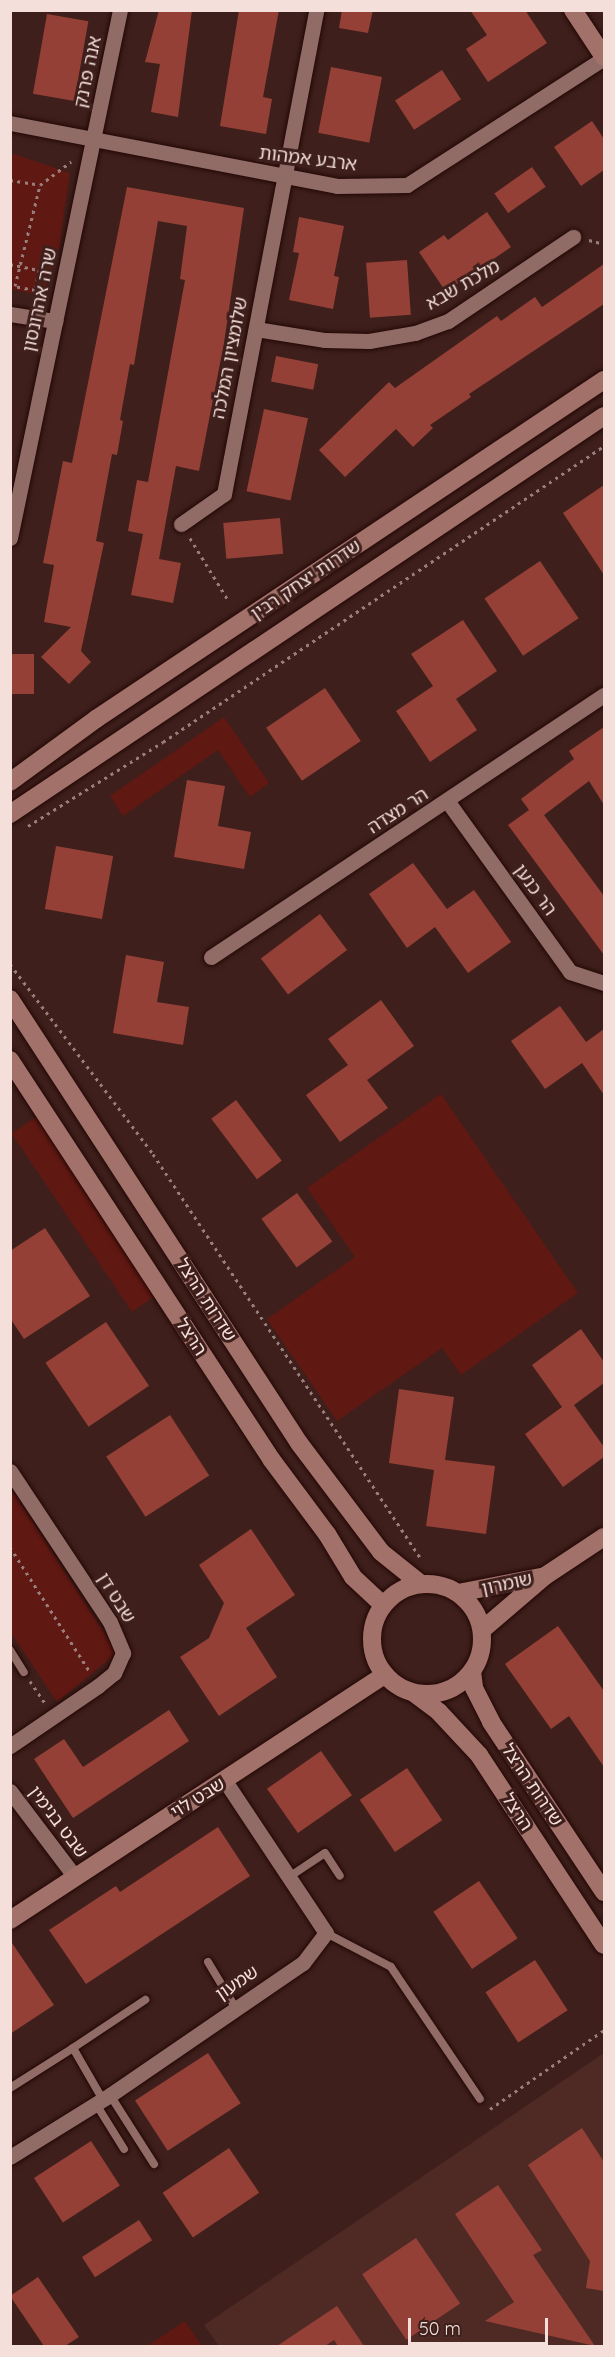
<!DOCTYPE html>
<meta charset="utf-8">
<style>
body{margin:0}
#map{position:relative;width:615px;height:2357px;overflow:hidden;background:#3e1f1b;font-family:Quicksand,"Noto Sans Hebrew",sans-serif}
div>[style]{position:absolute}
.built>*{inset:0;background:#4f2a25}
.green>*{inset:0;background:#601812;transform-origin:0 0}
.building>*{inset:0;background:#944036;transform-origin:0 0}
.path>*{height:3px;margin-top:-1.5px;transform-origin:0;background:repeating-linear-gradient(90deg,#997f7b 0 3px,transparent 0 7.5px)}
.roads{filter:drop-shadow(0 0 2px #230806) drop-shadow(0 0 2px #230806)}
.lane>*{height:8px;margin:-4px;padding:0 4px;transform-origin:4px;border-radius:4px;background:#916c67}
.street>*{height:15px;margin:-7.5px;padding:0 7.5px;transform-origin:7.5px;border-radius:7.5px;background:#916c67}
.secondary>*{height:18px;margin:-9px;padding:0 9px;transform-origin:9px;border-radius:9px;background:#a2716a}
.secondary>.ring{margin:-9px;padding:0;box-sizing:content-box;background:none;border:18px solid #a2716a;border-radius:50%}
span{translate:-50% -50%;white-space:nowrap;text-align:center;line-height:1.15;-webkit-text-stroke:6px #3e1f1b;paint-order:stroke}
.street-label{font-size:18px;color:#f4dfdb}
.frame{position:absolute;inset:0;border:12px solid #f4dfdb;pointer-events:none}
.scale{position:absolute;left:408px;top:2318px;width:140px;height:27px;box-sizing:border-box;border:3px solid #f4dfdb;border-top:0;padding-left:8px;font-size:18px;line-height:21px;white-space:nowrap;color:#f4dfdb;-webkit-text-stroke:4px #3e1f1b;paint-order:stroke}
</style>
<div id="map">
<div class="built">
<div style="clip-path:polygon(604px 2053px,604px 2346px,219px 2346px,204px 2325px)"></div>
</div>
<div class="green">
<div style="clip-path:polygon(11px 153px,70px 173px,59px 248px,42px 296px,11px 289px)"></div>
<div style="clip-path:polygon(224px 717px,269px 783px,250px 797px,218px 750px,123px 816px,110px 796px)"></div>
<div style="clip-path:polygon(441px 1094px,578px 1293px,461px 1375px,442px 1348px,337px 1421px,267px 1319px,355px 1257px,307px 1188px)"></div>
<div style="left:39px;top:1115px;width:215px;height:33px;rotate:56deg"></div>
<div style="clip-path:polygon(10px 1487px,117px 1653px,57px 1702px,11px 1633px)"></div>
<div style="clip-path:polygon(185px 2321px,202px 2346px,147px 2346px)"></div>
</div>
<div class="building">
<div style="clip-path:polygon(159px 10px,192px 10px,178px 117px,151px 112px,160px 64px,145px 62px)"></div>
<div style="clip-path:polygon(239px 10px,279px 10px,263px 97px,272px 99px,266px 134px,220px 126px)"></div>
<div style="clip-path:polygon(342px 10px,373px 10px,368px 33px,339px 28px)"></div>
<div style="clip-path:polygon(470px 10px,525px 10px,547px 43px,488px 82px,466px 49px,487px 35px)"></div>
<div style="left:47px;top:14px;width:42px;height:81px;rotate:10deg"></div>
<div style="left:331px;top:67px;width:52px;height:67px;rotate:11deg"></div>
<div style="left:442px;top:70px;width:35px;height:56px;rotate:57deg"></div>
<div style="clip-path:polygon(592px 121px,604px 139px,604px 170px,581px 186px,554px 147px)"></div>
<div style="left:532px;top:167px;width:24px;height:46px;rotate:55deg"></div>
<div style="clip-path:polygon(127px 187px,244px 208px,224px 343px,199px 471px,176px 466px,159px 559px,181px 563px,173px 603px,131px 595px,143px 534px,128px 531px,137px 480px,148px 482px,185px 280px,180px 279px,187px 226px,158px 221px,134px 365px,130px 364px,120px 420px,123px 421px,117px 455px,112px 454px,96px 541px,104px 543px,81px 651px,91px 662px,69px 684px,41px 657px,71px 627px,44px 622px,54px 565px,43px 563px,63px 461px,72px 463px)"></div>
<div style="clip-path:polygon(487px 212px,511px 247px,446px 292px,419px 252px,444px 235px,448px 240px)"></div>
<div style="clip-path:polygon(299px 217px,344px 226px,334px 276px,339px 277px,333px 309px,289px 300px,299px 253px,293px 252px)"></div>
<div style="left:407px;top:260px;width:55px;height:41px;rotate:86deg"></div>
<div style="clip-path:polygon(604px 264px,604px 304px,469px 394px,471px 397px,430px 425px,433px 428px,413px 447px,396px 429px,345px 477px,319px 450px,389px 382px,395px 388px,497px 316px,501px 321px,535px 297px,542px 307px)"></div>
<div style="left:276px;top:356px;width:43px;height:26px;rotate:11deg"></div>
<div style="left:264px;top:409px;width:45px;height:84px;rotate:12deg"></div>
<div style="clip-path:polygon(604px 485px,604px 575px,563px 513px)"></div>
<div style="left:280px;top:518px;width:36px;height:57px;rotate:85deg"></div>
<div style="left:540px;top:561px;width:69px;height:67px;rotate:56deg"></div>
<div style="clip-path:polygon(463px 620px,497px 671px,456px 699px,477px 730px,430px 762px,396px 711px,433px 686px,411px 654px)"></div>
<div style="left:10px;top:654px;width:24px;height:40px"></div>
<div style="left:325px;top:688px;width:64px;height:71px;rotate:56deg"></div>
<div style="clip-path:polygon(604px 727px,604px 805px,589px 781px,544px 815px,604px 896px,604px 955px,508px 825px,529px 810px,521px 799px,574px 759px,569px 751px)"></div>
<div style="clip-path:polygon(187px 780px,225px 786px,218px 826px,251px 832px,244px 869px,174px 857px)"></div>
<div style="left:56px;top:846px;width:58px;height:64px;rotate:10deg"></div>
<div style="clip-path:polygon(413px 863px,447px 909px,474px 890px,511px 942px,468px 973px,435px 927px,407px 948px,369px 894px)"></div>
<div style="left:320px;top:914px;width:45px;height:74px;rotate:53deg"></div>
<div style="clip-path:polygon(126px 955px,164px 962px,157px 1002px,189px 1007px,183px 1045px,113px 1033px)"></div>
<div style="clip-path:polygon(381px 1000px,414px 1046px,367px 1080px,388px 1108px,340px 1142px,306px 1095px,348px 1065px,328px 1039px)"></div>
<div style="clip-path:polygon(560px 1006px,586px 1042px,604px 1029px,604px 1095px,582px 1063px,545px 1089px,511px 1041px)"></div>
<div style="left:236px;top:1100px;width:76px;height:31px;rotate:53deg"></div>
<div style="left:297px;top:1193px;width:60px;height:44px;rotate:54deg"></div>
<div style="clip-path:polygon(45px 1228px,90px 1296px,24px 1339px,10px 1318px,10px 1251px)"></div>
<div style="left:106px;top:1322px;width:77px;height:73px;rotate:56deg"></div>
<div style="clip-path:polygon(581px 1329px,604px 1362px,604px 1383px,574px 1405px,604px 1447px,604px 1457px,563px 1487px,525px 1434px,562px 1407px,532px 1365px)"></div>
<div style="clip-path:polygon(399px 1389px,454px 1397px,445px 1460px,495px 1466px,486px 1534px,426px 1526px,434px 1470px,389px 1463px)"></div>
<div style="left:170px;top:1415px;width:72px;height:76px;rotate:57deg"></div>
<div style="clip-path:polygon(251px 1529px,295px 1595px,246px 1628px,277px 1677px,219px 1716px,180px 1657px,209px 1638px,224px 1603px,199px 1565px)"></div>
<div style="clip-path:polygon(558px 1626px,604px 1691px,604px 1767px,569px 1716px,551px 1729px,505px 1664px)"></div>
<div style="clip-path:polygon(169px 1710px,189px 1741px,73px 1818px,34px 1759px,64px 1739px,83px 1767px)"></div>
<div style="left:321px;top:1751px;width:54px;height:66px;rotate:55deg"></div>
<div style="left:407px;top:1768px;width:63px;height:57px;rotate:56deg"></div>
<div style="clip-path:polygon(218px 1827px,250px 1876px,86px 1984px,49px 1930px,116px 1886px,120px 1892px)"></div>
<div style="left:479px;top:1881px;width:69px;height:55px;rotate:56deg"></div>
<div style="clip-path:polygon(10px 1940px,54px 2005px,10px 2034px)"></div>
<div style="left:535px;top:1960px;width:60px;height:59px;rotate:57deg"></div>
<div style="left:208px;top:2053px;width:60px;height:87px;rotate:57deg"></div>
<div style="clip-path:polygon(582px 2128px,604px 2162px,604px 2291px,586px 2288px,590px 2261px,528px 2165px)"></div>
<div style="left:91px;top:2141px;width:53px;height:68px;rotate:57deg"></div>
<div style="left:229px;top:2148px;width:54px;height:80px;rotate:56deg"></div>
<div style="clip-path:polygon(498px 2185px,542px 2250px,533px 2255px,595px 2346px,485px 2321px,514px 2302px,455px 2214px)"></div>
<div style="left:139px;top:2220px;width:24px;height:68px;rotate:57deg"></div>
<div style="left:416px;top:2238px;width:79px;height:65px;rotate:56deg"></div>
<div style="clip-path:polygon(38px 2277px,79px 2337px,65px 2346px,44px 2346px,10px 2296px)"></div>
<div style="clip-path:polygon(337px 2306px,364px 2346px,338px 2346px,334px 2340px,325px 2346px,277px 2346px)"></div>
</div>
<div class="path">
<div style="left:10px;top:180px;width:30px;rotate:9deg"></div>
<div style="left:589px;top:240px;width:16px;rotate:15deg"></div>
<div style="left:10px;top:264px;width:30px;rotate:12deg"></div>
<div style="left:39px;top:270px;width:20px;rotate:101deg"></div>
<div style="left:35px;top:290px;width:12px;rotate:55deg"></div>
<div style="left:35px;top:290px;width:20px;rotate:-169deg"></div>
<div style="left:15px;top:286px;width:104px;rotate:-76.1deg"></div>
<div style="left:40px;top:185px;width:39px;rotate:-37deg"></div>
<div style="left:190px;top:538px;width:73px;rotate:58.5deg"></div>
<div style="left:28px;top:826px;width:159px;rotate:-31.9deg"></div>
<div style="left:163px;top:742px;width:531px;rotate:-33.87deg"></div>
<div style="left:10px;top:964px;width:238px;rotate:53deg"></div>
<div style="left:153px;top:1154px;width:487px;rotate:56.5deg"></div>
<div style="left:10px;top:1547px;width:148px;rotate:57.4deg"></div>
<div style="left:30px;top:1681px;width:27px;rotate:56deg"></div>
<div style="left:490px;top:2109px;width:139px;rotate:-34.7deg"></div>
</div>
<div class="roads">
<div class="lane">
<div style="left:10px;top:1650px;width:26px;rotate:58deg"></div>
<div style="left:289px;top:1877px;width:43px;rotate:-33.7deg"></div>
<div style="left:325px;top:1853px;width:27px;rotate:57deg"></div>
<div style="left:326px;top:1933px;width:73px;rotate:27.6deg"></div>
<div style="left:391px;top:1967px;width:159px;rotate:56deg"></div>
<div style="left:208px;top:1962px;width:52px;rotate:59deg"></div>
<div style="left:73px;top:2048px;width:87px;rotate:-33.7deg"></div>
<div style="left:10px;top:2088px;width:75px;rotate:-32.4deg"></div>
<div style="left:73px;top:2048px;width:60px;rotate:60deg"></div>
<div style="left:110px;top:2095px;width:82px;rotate:57.5deg"></div>
<div style="left:96px;top:2104px;width:53px;rotate:58.1deg"></div>
</div>
<div class="street">
<div style="left:10px;top:123px;width:333px;rotate:10.9deg"></div>
<div style="left:337px;top:186px;width:70px;rotate:-0.8deg"></div>
<div style="left:407px;top:185px;width:234px;rotate:-32.8deg"></div>
<div style="left:10px;top:314px;width:46px;rotate:8.8deg"></div>
<div style="left:256px;top:329px;width:70px;rotate:9.1deg"></div>
<div style="left:325px;top:340px;width:44px;rotate:1.3deg"></div>
<div style="left:369px;top:341px;width:47px;rotate:-9.9deg"></div>
<div style="left:415px;top:333px;width:35px;rotate:-20deg"></div>
<div style="left:448px;top:321px;width:151px;rotate:-33.9deg"></div>
<div style="left:181px;top:524px;width:52px;rotate:-34.9deg"></div>
<div style="left:224px;top:494px;width:493px;rotate:-79.2deg"></div>
<div style="left:10px;top:538px;width:539px;rotate:-78.23deg"></div>
<div style="left:448px;top:802px;width:209px;rotate:54.3deg"></div>
<div style="left:570px;top:972px;width:36px;rotate:18deg"></div>
<div style="left:211px;top:957px;width:472px;rotate:-33.7deg"></div>
<div style="left:10px;top:1471px;width:181px;rotate:56.5deg"></div>
<div style="left:110px;top:1622px;width:34px;rotate:67deg"></div>
<div style="left:123px;top:1653px;width:22px;rotate:114deg"></div>
<div style="left:114px;top:1673px;width:21px;rotate:141deg"></div>
<div style="left:98px;top:1686px;width:107px;rotate:145.7deg"></div>
<div style="left:10px;top:1791px;width:108px;rotate:52.9deg"></div>
<div style="left:10px;top:2157px;width:118px;rotate:-31.8deg"></div>
<div style="left:110px;top:2095px;width:234px;rotate:-34.4deg"></div>
<div style="left:303px;top:1963px;width:38px;rotate:-53deg"></div>
<div style="left:326px;top:1933px;width:182px;rotate:-123.6deg"></div>
</div>
<div class="secondary">
<div style="left:573px;top:10px;width:56px;rotate:56.6deg"></div>
<div style="left:10px;top:782px;width:107px;rotate:-36.2deg"></div>
<div style="left:96px;top:719px;width:611px;rotate:-33.72deg"></div>
<div style="left:10px;top:814px;width:715px;rotate:-33.82deg"></div>
<div style="left:10px;top:999px;width:530px;rotate:56.94deg"></div>
<div style="left:299px;top:1443px;width:136px;rotate:53deg"></div>
<div style="left:381px;top:1552px;width:51px;rotate:38.7deg"></div>
<div style="left:10px;top:1060px;width:477px;rotate:56.8deg"></div>
<div style="left:271px;top:1459px;width:94px;rotate:53.3deg"></div>
<div style="left:327px;top:1534px;width:50px;rotate:58.8deg"></div>
<div style="left:353px;top:1577px;width:41px;rotate:43deg"></div>
<div class="ring" style="left:372px;top:1584px;width:92px;height:92px"></div>
<div style="left:458px;top:1593px;width:84px;rotate:-11deg"></div>
<div style="left:482px;top:1630px;width:83px;rotate:-40.6deg"></div>
<div style="left:545px;top:1576px;width:71px;rotate:-33.5deg"></div>
<div style="left:472px;top:1671px;width:17px;rotate:83deg"></div>
<div style="left:474px;top:1688px;width:38px;rotate:63deg"></div>
<div style="left:491px;top:1722px;width:204px;rotate:56.4deg"></div>
<div style="left:414px;top:1693px;width:31px;rotate:37deg"></div>
<div style="left:439px;top:1712px;width:59px;rotate:47.1deg"></div>
<div style="left:479px;top:1755px;width:227px;rotate:56.7deg"></div>
<div style="left:10px;top:1920px;width:448px;rotate:-33.2deg"></div>
</div>
</div>
<div class="street-label">
<span style="left:88px;top:72px;rotate:-78deg">אנה פרנק</span>
<span style="left:308px;top:159px;rotate:7deg">ארבע אמהות</span>
<span style="left:463px;top:285px;rotate:-30deg">מלכת שבא</span>
<span style="left:40px;top:300px;rotate:-78deg">שרה אהרונסון</span>
<span style="left:230px;top:358px;rotate:-79deg">שלומציון המלכה</span>
<span style="left:306px;top:580px;rotate:-34deg">שדרות יצחק רבין</span>
<span style="left:398px;top:811px;rotate:-33deg">הר מצדה</span>
<span style="left:535px;top:890px;rotate:54deg">הר כנען</span>
<span style="left:206px;top:1300px;rotate:57deg">שדרות הרצל</span>
<span style="left:191px;top:1337px;rotate:57deg">הרצל</span>
<span style="left:507px;top:1584px;rotate:-12deg">שומרון</span>
<span style="left:116px;top:1598px;rotate:58deg">שבט דן</span>
<span style="left:532px;top:1785px;rotate:56deg">שדרות הרצל</span>
<span style="left:198px;top:1798px;rotate:-32deg">שבט לוי</span>
<span style="left:517px;top:1812px;rotate:57deg">הרצל</span>
<span style="left:58px;top:1822px;rotate:53deg">שבט בנימין</span>
<span style="left:237px;top:1983px;rotate:-34deg">שמעון</span>
</div>
<div class="frame"></div>
<div class="scale">50 m</div>
</div>
